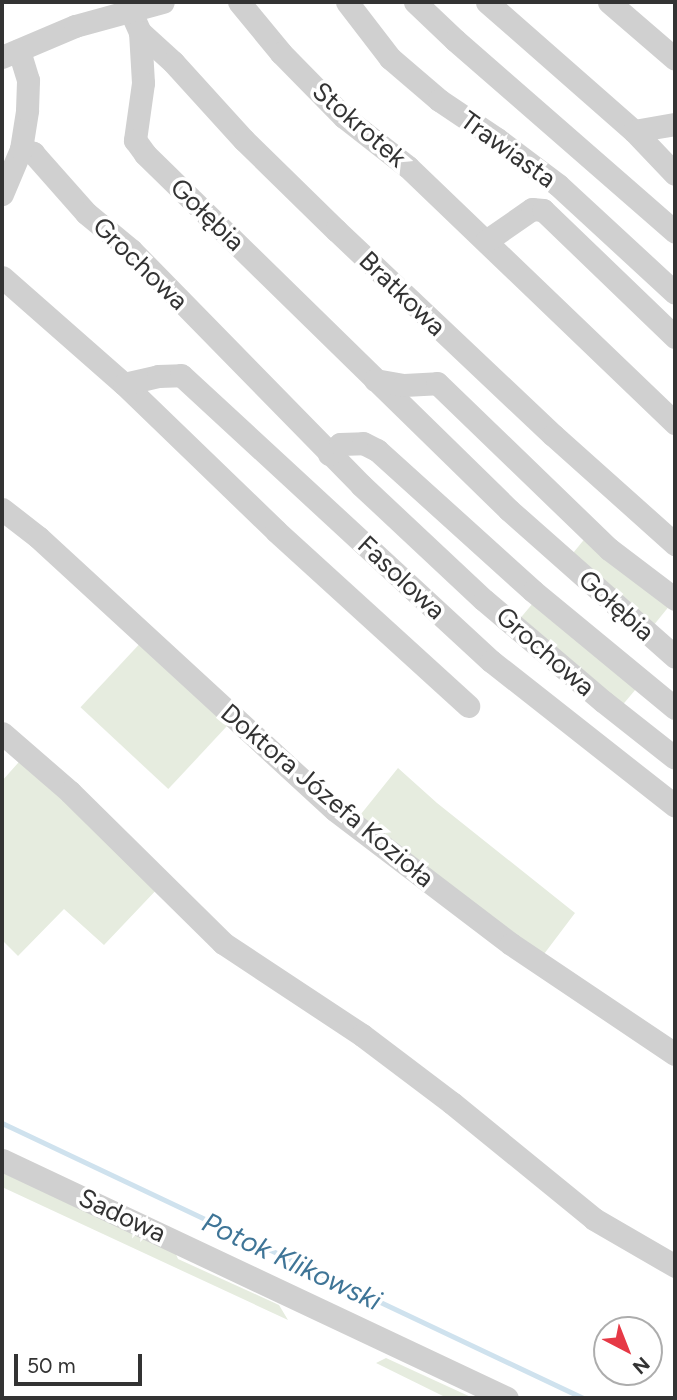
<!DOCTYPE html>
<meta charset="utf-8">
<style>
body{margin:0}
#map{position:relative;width:677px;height:1400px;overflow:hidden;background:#fff;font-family:Figtree,sans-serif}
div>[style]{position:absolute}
.green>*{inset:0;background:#e6ecdf;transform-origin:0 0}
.stream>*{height:5px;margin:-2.5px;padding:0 2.5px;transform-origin:2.5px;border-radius:2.5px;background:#cfe2ee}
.minor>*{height:23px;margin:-11.5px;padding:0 11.5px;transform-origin:11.5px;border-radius:11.5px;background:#d0d0d0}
span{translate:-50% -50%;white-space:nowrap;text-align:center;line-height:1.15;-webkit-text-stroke:7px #fff;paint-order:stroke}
.street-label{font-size:26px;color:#333}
.water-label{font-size:28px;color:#3f7597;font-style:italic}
.frame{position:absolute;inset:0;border:4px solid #333;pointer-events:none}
.north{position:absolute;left:593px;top:1316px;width:70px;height:70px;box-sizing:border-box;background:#fff;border:2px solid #adadad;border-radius:50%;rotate:138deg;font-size:19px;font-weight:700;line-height:28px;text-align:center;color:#333}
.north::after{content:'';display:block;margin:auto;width:24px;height:32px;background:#e63946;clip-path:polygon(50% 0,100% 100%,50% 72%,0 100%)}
.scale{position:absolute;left:14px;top:1354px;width:128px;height:32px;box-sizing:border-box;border:4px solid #333;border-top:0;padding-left:9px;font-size:21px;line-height:24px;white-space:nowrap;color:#333;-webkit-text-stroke:5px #fff;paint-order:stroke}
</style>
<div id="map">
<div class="green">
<div style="left:591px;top:531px;width:108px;height:39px;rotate:39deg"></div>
<div style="left:539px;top:596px;width:134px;height:38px;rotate:40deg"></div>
<div style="left:146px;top:637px;width:120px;height:96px;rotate:43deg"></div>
<div style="clip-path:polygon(26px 754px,161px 885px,104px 945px,64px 909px,18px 956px,2px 940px,2px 781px)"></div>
<div style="clip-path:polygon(398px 768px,437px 803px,575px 913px,538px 962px,353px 824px)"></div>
<div style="clip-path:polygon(2px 1168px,175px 1252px,178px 1259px,279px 1305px,288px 1320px,2px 1187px)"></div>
<div style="clip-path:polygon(386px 1358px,473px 1398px,447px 1398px,376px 1363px)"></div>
</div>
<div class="stream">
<div style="left:2px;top:1123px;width:643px;rotate:25.33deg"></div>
</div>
<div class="minor">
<div style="left:239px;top:2px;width:66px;rotate:50.5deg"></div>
<div style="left:281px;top:53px;width:90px;rotate:45.5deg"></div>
<div style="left:344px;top:117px;width:81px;rotate:38deg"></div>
<div style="left:408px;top:167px;width:370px;rotate:43.8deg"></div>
<div style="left:347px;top:2px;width:71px;rotate:52.5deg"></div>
<div style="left:390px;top:58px;width:65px;rotate:40.6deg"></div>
<div style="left:439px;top:100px;width:70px;rotate:33.9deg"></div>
<div style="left:497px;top:139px;width:76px;rotate:37deg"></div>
<div style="left:558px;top:185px;width:159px;rotate:42.7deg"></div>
<div style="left:415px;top:2px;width:55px;rotate:43.5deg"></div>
<div style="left:455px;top:40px;width:292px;rotate:41.1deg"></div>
<div style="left:487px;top:2px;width:196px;rotate:41.3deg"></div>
<div style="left:634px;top:131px;width:59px;rotate:46.4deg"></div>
<div style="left:609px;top:2px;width:87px;rotate:40.8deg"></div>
<div style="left:131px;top:12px;width:22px;rotate:66deg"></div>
<div style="left:140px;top:32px;width:51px;rotate:86.6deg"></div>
<div style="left:143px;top:83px;width:58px;rotate:98deg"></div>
<div style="left:135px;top:140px;width:17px;rotate:54deg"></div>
<div style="left:145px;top:154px;width:509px;rotate:44.36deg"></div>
<div style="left:509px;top:510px;width:222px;rotate:41.5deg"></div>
<div style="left:140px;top:32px;width:45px;rotate:42.3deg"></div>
<div style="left:173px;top:62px;width:105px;rotate:47.7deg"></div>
<div style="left:244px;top:140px;width:129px;rotate:44.4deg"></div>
<div style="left:336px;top:230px;width:299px;rotate:43.4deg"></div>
<div style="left:553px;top:435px;width:164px;rotate:41.8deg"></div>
<div style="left:2px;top:57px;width:79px;rotate:-23deg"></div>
<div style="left:75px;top:26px;width:91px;rotate:-15.3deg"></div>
<div style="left:634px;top:131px;width:42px;rotate:-9.7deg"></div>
<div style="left:21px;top:149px;width:13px;rotate:18deg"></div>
<div style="left:33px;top:153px;width:80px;rotate:48.5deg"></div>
<div style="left:86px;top:213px;width:58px;rotate:39.4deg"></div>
<div style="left:131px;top:250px;width:329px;rotate:45.6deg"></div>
<div style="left:361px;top:485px;width:168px;rotate:43.1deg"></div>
<div style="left:484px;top:600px;width:157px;rotate:40.4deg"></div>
<div style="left:604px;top:702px;width:90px;rotate:38.3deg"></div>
<div style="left:2px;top:194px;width:49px;rotate:-67.1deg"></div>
<div style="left:21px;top:149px;width:39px;rotate:-81deg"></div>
<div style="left:27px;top:110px;width:30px;rotate:-88deg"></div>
<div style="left:28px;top:80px;width:31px;rotate:-107deg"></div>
<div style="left:486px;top:241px;width:56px;rotate:-34.8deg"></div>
<div style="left:532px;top:209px;width:11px;rotate:5deg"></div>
<div style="left:543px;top:210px;width:183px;rotate:43.9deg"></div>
<div style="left:2px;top:277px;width:162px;rotate:41.3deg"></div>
<div style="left:124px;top:384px;width:211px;rotate:44deg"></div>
<div style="left:276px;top:531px;width:260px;rotate:42.3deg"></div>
<div style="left:375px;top:380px;width:29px;rotate:10deg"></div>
<div style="left:404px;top:385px;width:33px;rotate:-3deg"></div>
<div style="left:437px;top:383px;width:239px;rotate:44deg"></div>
<div style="left:609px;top:549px;width:83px;rotate:37.1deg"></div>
<div style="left:124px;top:384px;width:35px;rotate:-13deg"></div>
<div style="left:158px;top:376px;width:23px;rotate:-2deg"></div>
<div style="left:181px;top:375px;width:422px;rotate:42.7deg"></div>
<div style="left:491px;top:661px;width:234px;rotate:38.2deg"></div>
<div style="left:329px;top:454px;width:15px;rotate:-42deg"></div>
<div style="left:340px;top:444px;width:23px;rotate:-2deg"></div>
<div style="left:363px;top:443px;width:16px;rotate:27deg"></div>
<div style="left:377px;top:450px;width:210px;rotate:42.1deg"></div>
<div style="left:533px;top:591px;width:184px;rotate:39.5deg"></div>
<div style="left:2px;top:509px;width:46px;rotate:37.9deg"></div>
<div style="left:38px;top:537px;width:403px;rotate:42.6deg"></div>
<div style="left:335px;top:810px;width:221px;rotate:37.3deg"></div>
<div style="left:511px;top:944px;width:197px;rotate:33.9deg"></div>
<div style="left:2px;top:733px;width:90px;rotate:40.9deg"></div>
<div style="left:70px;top:792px;width:215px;rotate:44.6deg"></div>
<div style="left:223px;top:943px;width:167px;rotate:33.5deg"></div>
<div style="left:362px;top:1035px;width:113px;rotate:37.1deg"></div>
<div style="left:452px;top:1103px;width:183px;rotate:39.2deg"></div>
<div style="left:594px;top:1219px;width:94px;rotate:30.1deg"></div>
<div style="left:2px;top:1160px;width:558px;rotate:25.23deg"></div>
</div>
<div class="street-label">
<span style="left:359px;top:125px;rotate:41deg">Stokrotek</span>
<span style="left:508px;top:150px;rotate:36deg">Trawiasta</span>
<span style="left:207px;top:215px;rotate:44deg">Gołębia</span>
<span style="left:140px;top:264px;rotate:44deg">Grochowa</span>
<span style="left:402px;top:294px;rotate:44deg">Bratkowa</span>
<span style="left:401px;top:578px;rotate:43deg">Fasolowa</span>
<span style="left:616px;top:606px;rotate:42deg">Gołębia</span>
<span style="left:545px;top:652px;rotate:41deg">Grochowa</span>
<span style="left:327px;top:796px;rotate:40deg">Doktora Józefa Kozioła</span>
<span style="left:122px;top:1216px;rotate:25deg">Sadowa</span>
</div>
<div class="water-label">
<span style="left:292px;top:1261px;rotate:25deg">Potok Klikowski</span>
</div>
<div class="frame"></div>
<div class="north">N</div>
<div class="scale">50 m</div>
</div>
